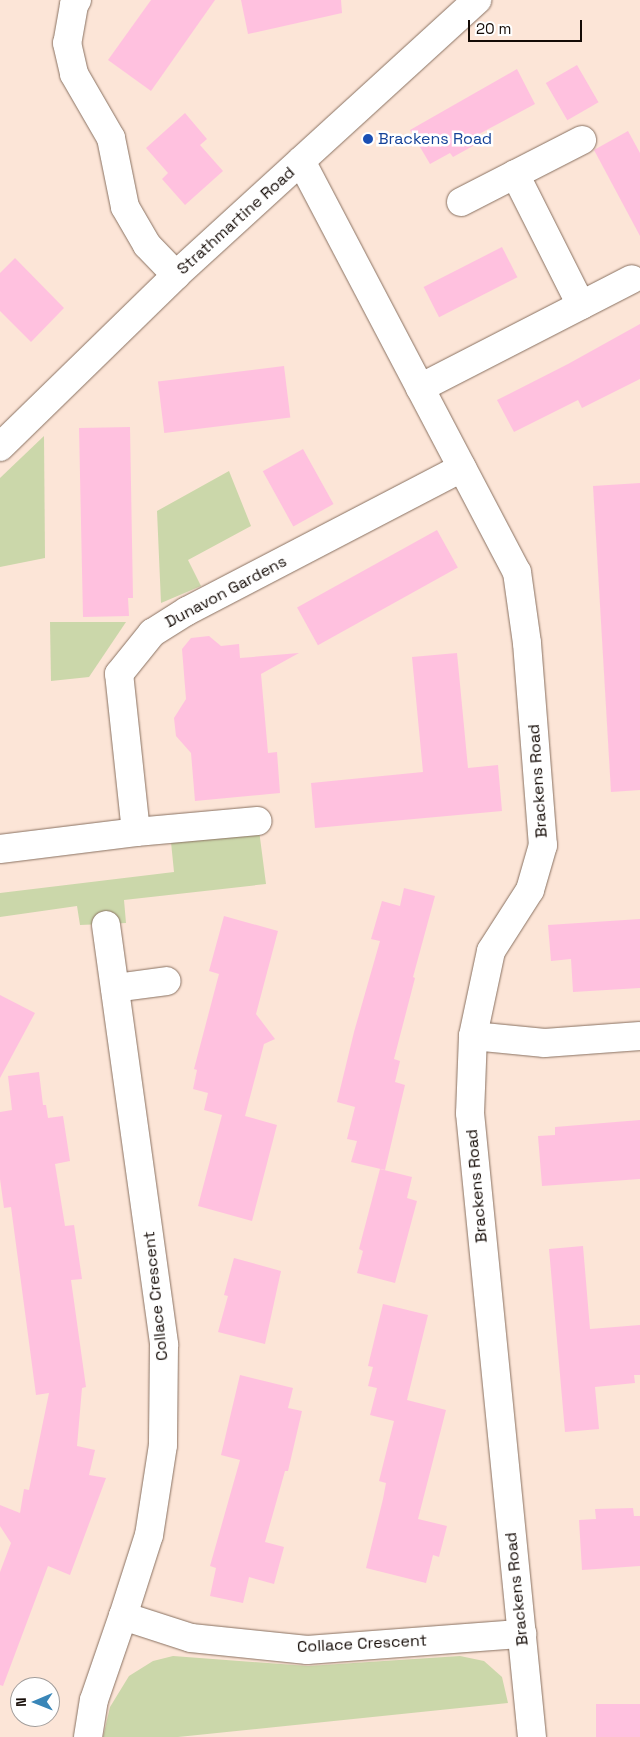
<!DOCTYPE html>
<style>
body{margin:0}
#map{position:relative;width:640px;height:1737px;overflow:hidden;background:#fce5d7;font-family:"Space Grotesk",sans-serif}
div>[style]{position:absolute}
.green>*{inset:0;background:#cbd7aa}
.building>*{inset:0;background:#ffc1df;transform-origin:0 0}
.roads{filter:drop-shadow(0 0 1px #897161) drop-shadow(0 0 1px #897161)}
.minor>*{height:28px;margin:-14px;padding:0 14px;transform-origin:14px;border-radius:14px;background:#fff}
.dots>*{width:14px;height:14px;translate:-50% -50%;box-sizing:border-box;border:2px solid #fff;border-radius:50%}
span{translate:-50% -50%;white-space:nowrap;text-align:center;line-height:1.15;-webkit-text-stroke:5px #fff;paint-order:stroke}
.transit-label{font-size:16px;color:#164399}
.left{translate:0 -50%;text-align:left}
.street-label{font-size:16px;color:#140b06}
.north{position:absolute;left:10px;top:1677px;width:50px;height:50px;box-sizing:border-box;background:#fff;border:1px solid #a19d9b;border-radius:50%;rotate:269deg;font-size:14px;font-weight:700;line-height:20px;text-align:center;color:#140b06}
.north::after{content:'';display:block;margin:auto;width:18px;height:22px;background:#3986b8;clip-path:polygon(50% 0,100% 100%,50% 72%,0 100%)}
.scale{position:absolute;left:468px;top:20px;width:114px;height:22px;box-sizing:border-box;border:2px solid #140b06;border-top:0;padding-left:6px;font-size:15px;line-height:18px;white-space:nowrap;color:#140b06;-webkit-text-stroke:4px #fff;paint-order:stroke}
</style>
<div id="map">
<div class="green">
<div style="clip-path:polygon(44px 436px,45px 558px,0 567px,0 478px)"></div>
<div style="clip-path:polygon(229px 471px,251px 526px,188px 560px,201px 586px,161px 603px,157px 511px)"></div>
<div style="clip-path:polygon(50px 622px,126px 622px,89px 677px,51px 681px)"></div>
<div style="clip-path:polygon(259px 830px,266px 884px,124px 900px,126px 923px,80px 925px,77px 906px,0 917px,0 893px,174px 872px,171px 842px)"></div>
<div style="clip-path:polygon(173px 1656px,308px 1666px,460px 1656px,484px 1661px,502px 1677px,508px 1703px,178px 1737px,103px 1737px,110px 1707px,129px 1676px,153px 1661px)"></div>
</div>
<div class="building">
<div style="clip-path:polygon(151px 0,215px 0,151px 91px,108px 60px)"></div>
<div style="clip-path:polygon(241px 0,341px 0,342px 13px,248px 34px)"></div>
<div style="left:577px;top:65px;width:43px;height:36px;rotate:60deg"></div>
<div style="clip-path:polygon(517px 69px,535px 104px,479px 134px,482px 141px,453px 157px,450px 153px,430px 164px,410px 130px)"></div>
<div style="clip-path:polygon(185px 113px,207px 139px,200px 145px,223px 171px,185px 205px,162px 179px,168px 173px,146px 148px)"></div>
<div style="clip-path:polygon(628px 131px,640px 153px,640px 236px,594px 150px)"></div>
<div style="left:502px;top:247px;width:34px;height:88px;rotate:63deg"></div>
<div style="clip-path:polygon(15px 258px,64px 308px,31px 342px,0 311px,0 273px)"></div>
<div style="clip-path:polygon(640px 324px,640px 379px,582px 408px,578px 400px,514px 432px,497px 400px,568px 364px)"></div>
<div style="left:284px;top:366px;width:52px;height:127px;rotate:83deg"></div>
<div style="clip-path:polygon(130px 427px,133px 598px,128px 598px,129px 616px,83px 617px,79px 428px)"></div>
<div style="left:303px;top:449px;width:63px;height:46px;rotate:61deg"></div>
<div style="clip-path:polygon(640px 483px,640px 790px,611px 792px,593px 486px)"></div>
<div style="left:437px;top:530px;width:43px;height:160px;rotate:61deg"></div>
<div style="clip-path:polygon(209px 636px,221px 646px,239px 644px,240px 658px,299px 653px,261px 674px,268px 753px,277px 752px,280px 793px,195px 801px,191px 753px,176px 736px,174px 718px,186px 699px,182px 649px,191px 638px)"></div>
<div style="clip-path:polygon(457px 653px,468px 768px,498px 765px,502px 811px,315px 828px,311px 783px,423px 772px,412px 657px)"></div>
<div style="clip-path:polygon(404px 888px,435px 896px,413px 977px,415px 978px,394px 1059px,400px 1061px,395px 1082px,405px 1085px,385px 1170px,351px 1162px,357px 1141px,347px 1139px,355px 1107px,337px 1102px,354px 1032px,380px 941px,371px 939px,382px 901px,400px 906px)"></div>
<div style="clip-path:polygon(224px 916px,278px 931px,256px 1014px,275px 1039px,264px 1044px,245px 1116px,277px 1125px,252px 1221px,198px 1206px,222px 1115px,204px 1110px,208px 1093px,193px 1089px,197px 1070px,194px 1069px,219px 974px,209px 971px)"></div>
<div style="clip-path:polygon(640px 919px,640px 988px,573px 992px,571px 959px,551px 961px,548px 925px)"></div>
<div style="clip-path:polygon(0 995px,35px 1013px,0 1078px)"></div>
<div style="clip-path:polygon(39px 1072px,43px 1105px,46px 1105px,48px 1118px,63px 1116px,70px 1161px,55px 1164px,65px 1226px,74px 1225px,82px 1279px,71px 1280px,86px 1387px,82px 1388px,77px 1446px,95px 1450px,89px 1475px,106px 1478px,70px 1575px,48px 1566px,3px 1686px,0 1685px,0 1572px,11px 1543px,0 1526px,0 1505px,20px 1513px,24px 1489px,29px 1490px,49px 1393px,36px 1395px,11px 1207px,4px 1208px,0 1179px,0 1112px,12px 1110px,8px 1076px)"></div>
<div style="clip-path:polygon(640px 1120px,640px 1179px,542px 1186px,538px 1136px,555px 1135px,555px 1127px)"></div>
<div style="clip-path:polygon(380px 1169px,412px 1177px,407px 1198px,417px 1201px,395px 1283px,357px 1273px,363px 1251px,359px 1249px)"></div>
<div style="clip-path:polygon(583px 1246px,590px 1329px,640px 1325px,640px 1375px,634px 1375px,635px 1383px,595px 1387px,599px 1429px,565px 1432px,549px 1249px)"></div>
<div style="clip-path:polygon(234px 1258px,281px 1271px,265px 1344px,218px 1332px,228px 1296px,224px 1295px)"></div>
<div style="clip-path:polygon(383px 1304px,428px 1315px,407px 1400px,446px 1410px,418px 1519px,447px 1526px,439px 1557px,433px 1555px,426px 1583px,366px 1568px,383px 1499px,386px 1483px,379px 1481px,394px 1421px,370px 1415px,377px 1388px,368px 1386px,373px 1367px,368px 1366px)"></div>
<div style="clip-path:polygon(240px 1375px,293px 1388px,288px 1408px,302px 1411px,288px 1471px,285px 1471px,265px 1542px,284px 1547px,274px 1584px,249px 1577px,243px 1603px,210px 1596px,216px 1568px,210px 1566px,240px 1460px,221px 1455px)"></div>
<div style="clip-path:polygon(633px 1508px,634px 1516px,640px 1516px,640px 1566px,582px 1570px,579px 1520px,596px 1519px,595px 1509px)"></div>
<div style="left:640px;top:1704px;width:33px;height:44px;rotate:90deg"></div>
</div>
<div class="roads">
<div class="minor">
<div style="left:77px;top:0;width:6px;rotate:121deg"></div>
<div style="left:74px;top:5px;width:39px;rotate:100deg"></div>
<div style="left:67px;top:43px;width:32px;rotate:77deg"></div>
<div style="left:74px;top:74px;width:74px;rotate:60deg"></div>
<div style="left:111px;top:138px;width:70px;rotate:78.5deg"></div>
<div style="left:125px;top:207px;width:44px;rotate:59.9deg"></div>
<div style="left:147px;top:245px;width:42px;rotate:46deg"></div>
<div style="left:301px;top:161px;width:464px;rotate:62.3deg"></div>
<div style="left:517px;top:572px;width:72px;rotate:82deg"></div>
<div style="left:527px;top:643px;width:203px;rotate:85.5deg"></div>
<div style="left:543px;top:845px;width:47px;rotate:106.1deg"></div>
<div style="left:530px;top:890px;width:72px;rotate:122.6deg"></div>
<div style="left:491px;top:951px;width:87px;rotate:102deg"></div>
<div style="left:473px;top:1036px;width:77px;rotate:92.2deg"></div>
<div style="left:470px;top:1113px;width:627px;rotate:84.33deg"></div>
<div style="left:515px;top:174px;width:147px;rotate:63.3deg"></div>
<div style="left:461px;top:202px;width:136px;rotate:-27.1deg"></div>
<div style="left:420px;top:388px;width:238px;rotate:-27.2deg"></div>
<div style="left:0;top:447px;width:246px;rotate:-44.3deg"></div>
<div style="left:176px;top:275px;width:408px;rotate:-42.4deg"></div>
<div style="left:136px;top:832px;width:159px;rotate:-96.1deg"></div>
<div style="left:119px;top:674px;width:53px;rotate:-51.2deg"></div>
<div style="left:152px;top:633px;width:41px;rotate:-32.2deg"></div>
<div style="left:187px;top:611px;width:310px;rotate:-27.5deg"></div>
<div style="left:0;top:849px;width:137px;rotate:-7.1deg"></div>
<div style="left:136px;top:832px;width:122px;rotate:-5.2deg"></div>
<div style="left:106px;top:925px;width:424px;rotate:82.1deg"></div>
<div style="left:164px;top:1345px;width:100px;rotate:90.6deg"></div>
<div style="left:163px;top:1445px;width:91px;rotate:98.8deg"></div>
<div style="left:149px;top:1535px;width:85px;rotate:107.8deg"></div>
<div style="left:123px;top:1616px;width:71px;rotate:17.9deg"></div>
<div style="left:191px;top:1638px;width:117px;rotate:5.9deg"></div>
<div style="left:307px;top:1650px;width:216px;rotate:-4.3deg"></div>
<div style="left:115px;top:988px;width:52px;rotate:-7.7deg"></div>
<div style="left:473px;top:1036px;width:72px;rotate:5.6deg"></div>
<div style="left:545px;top:1043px;width:95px;rotate:-4.2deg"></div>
<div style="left:88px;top:1737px;width:37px;rotate:-81deg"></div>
<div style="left:94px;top:1700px;width:89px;rotate:-71deg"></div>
</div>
</div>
<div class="dots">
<div style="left:368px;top:139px;background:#1a4fb4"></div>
</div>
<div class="transit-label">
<span class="left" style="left:378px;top:139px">Brackens Road</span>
</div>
<div class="street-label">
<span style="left:236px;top:221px;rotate:-42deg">Strathmartine Road</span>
<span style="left:226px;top:592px;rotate:-28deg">Dunavon Gardens</span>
<span style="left:538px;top:781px;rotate:-94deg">Brackens Road</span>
<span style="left:477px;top:1186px;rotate:-95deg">Brackens Road</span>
<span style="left:156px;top:1296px;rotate:-96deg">Collace Crescent</span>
<span style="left:517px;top:1589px;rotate:-96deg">Brackens Road</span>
<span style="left:362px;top:1644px;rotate:-3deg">Collace Crescent</span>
</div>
<div class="north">N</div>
<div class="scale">20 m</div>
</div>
